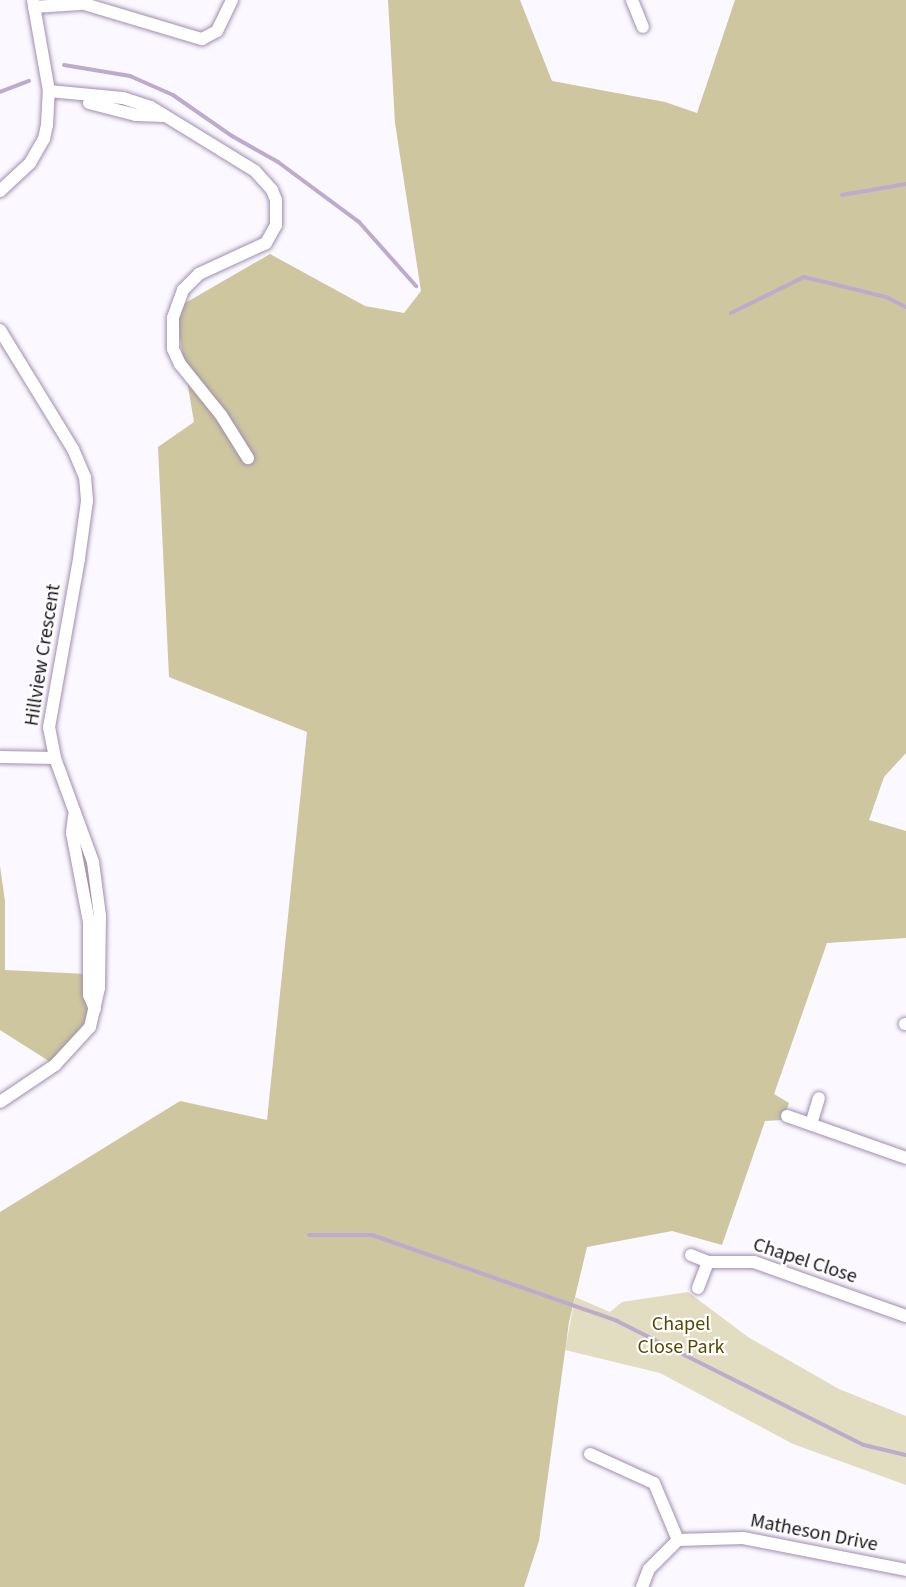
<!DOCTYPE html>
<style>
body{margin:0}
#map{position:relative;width:906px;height:1587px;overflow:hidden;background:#fbf8ff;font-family:"Source Sans 3",sans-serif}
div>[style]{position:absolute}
.green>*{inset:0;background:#e2dcc0}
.forest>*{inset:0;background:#cdc69f}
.stream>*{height:4px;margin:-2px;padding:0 2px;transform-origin:2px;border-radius:2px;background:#bdabcd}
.roads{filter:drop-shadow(0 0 2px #a08eae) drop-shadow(0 0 2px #a08eae)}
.minor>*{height:12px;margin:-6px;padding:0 6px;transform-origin:6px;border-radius:6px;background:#fff}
span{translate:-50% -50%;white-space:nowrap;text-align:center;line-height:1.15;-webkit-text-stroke:4.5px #fff;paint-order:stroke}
.street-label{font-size:20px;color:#1a131f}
.park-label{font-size:20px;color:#554902}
</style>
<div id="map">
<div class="green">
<div style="clip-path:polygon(688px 1292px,748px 1337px,839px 1389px,906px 1416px,906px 1485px,793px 1444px,660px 1373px,565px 1350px,575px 1297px,610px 1312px,622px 1302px)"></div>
</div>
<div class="forest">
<div style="clip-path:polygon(388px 0,520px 0,552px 81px,665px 102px,697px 113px,735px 0,906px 0,906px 753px,884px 777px,869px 820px,906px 831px,906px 938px,827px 943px,774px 1094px,789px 1103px,783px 1120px,765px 1121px,722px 1245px,672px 1231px,587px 1247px,569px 1322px,539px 1541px,524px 1587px,0 1587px,0 1212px,180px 1101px,267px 1120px,307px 732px,169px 677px,158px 447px,194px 422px,175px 309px,270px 254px,365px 306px,404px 313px,421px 291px,395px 123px)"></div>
<div style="clip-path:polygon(0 866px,5px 901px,5px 970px,87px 974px,90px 1027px,55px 1065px,0 1030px)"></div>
</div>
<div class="stream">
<div style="left:64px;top:65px;width:67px;rotate:9.5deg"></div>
<div style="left:130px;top:76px;width:47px;rotate:23.8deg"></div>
<div style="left:173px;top:95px;width:72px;rotate:34.8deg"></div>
<div style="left:232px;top:136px;width:53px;rotate:29.5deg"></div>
<div style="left:278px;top:162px;width:101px;rotate:36.5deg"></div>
<div style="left:359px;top:222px;width:86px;rotate:48.3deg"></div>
<div style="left:0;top:92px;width:31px;rotate:-21deg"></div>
<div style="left:842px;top:195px;width:65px;rotate:-9.8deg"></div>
<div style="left:731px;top:313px;width:81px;rotate:-26.3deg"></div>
<div style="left:804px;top:277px;width:84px;rotate:13.7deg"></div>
<div style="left:886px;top:297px;width:22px;rotate:27deg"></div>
<div style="left:309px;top:1235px;width:63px"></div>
<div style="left:372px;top:1235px;width:260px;rotate:19.3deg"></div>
<div style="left:617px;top:1321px;width:276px;rotate:26.7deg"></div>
<div style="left:864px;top:1445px;width:43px;rotate:13.4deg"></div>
</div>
<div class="roads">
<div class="minor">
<div style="left:71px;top:0;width:137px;rotate:16.6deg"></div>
<div style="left:202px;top:39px;width:17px;rotate:-28deg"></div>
<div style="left:217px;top:31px;width:34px;rotate:-64deg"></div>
<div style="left:632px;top:0;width:29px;rotate:68deg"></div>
<div style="left:34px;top:7px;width:46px;rotate:-3.7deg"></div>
<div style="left:49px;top:91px;width:74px;rotate:5.4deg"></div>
<div style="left:123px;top:98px;width:29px;rotate:18deg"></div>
<div style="left:151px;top:107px;width:122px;rotate:31.6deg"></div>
<div style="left:255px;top:171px;width:25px;rotate:48deg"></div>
<div style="left:272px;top:190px;width:11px;rotate:68deg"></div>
<div style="left:276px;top:200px;width:25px;rotate:90deg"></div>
<div style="left:276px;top:225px;width:21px;rotate:119deg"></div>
<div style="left:266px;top:243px;width:74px;rotate:155.2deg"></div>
<div style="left:199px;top:274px;width:23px;rotate:135deg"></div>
<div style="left:183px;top:290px;width:30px;rotate:110deg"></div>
<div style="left:173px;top:318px;width:31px;rotate:90deg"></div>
<div style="left:173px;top:349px;width:17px;rotate:65deg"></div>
<div style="left:180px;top:364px;width:65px;rotate:51.2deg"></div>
<div style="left:221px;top:415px;width:51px;rotate:57.9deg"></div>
<div style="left:89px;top:103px;width:49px;rotate:14.3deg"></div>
<div style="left:136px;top:115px;width:28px;rotate:2deg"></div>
<div style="left:0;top:191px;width:41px;rotate:-43deg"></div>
<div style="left:30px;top:163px;width:28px;rotate:-60deg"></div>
<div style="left:44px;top:139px;width:14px;rotate:-78deg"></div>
<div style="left:47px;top:125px;width:34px;rotate:-87deg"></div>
<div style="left:49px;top:91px;width:92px;rotate:-100deg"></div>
<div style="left:0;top:330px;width:140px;rotate:58.5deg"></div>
<div style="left:73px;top:449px;width:30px;rotate:67deg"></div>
<div style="left:85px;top:477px;width:24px;rotate:85deg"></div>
<div style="left:87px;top:501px;width:59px;rotate:97.9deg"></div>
<div style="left:79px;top:559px;width:171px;rotate:100.1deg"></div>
<div style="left:49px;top:727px;width:32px;rotate:79deg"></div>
<div style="left:55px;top:758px;width:111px;rotate:69.9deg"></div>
<div style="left:93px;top:862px;width:54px;rotate:82.6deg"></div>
<div style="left:100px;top:916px;width:72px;rotate:90.8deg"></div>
<div style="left:99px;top:988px;width:40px;rotate:103deg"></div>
<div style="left:90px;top:1027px;width:52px;rotate:132.6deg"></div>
<div style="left:55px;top:1065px;width:66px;rotate:146.1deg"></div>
<div style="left:0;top:757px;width:55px;rotate:1deg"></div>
<div style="left:74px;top:816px;width:17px;rotate:97deg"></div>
<div style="left:72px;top:833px;width:91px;rotate:79.2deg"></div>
<div style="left:89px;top:922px;width:73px;rotate:90deg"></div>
<div style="left:89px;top:995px;width:15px;rotate:67deg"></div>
<div style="left:905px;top:1024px;width:1px"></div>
<div style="left:787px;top:1116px;width:126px;rotate:19.4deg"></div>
<div style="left:811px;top:1124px;width:27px;rotate:-73deg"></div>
<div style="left:691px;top:1255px;width:18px;rotate:22deg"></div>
<div style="left:708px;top:1262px;width:46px"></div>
<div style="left:754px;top:1262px;width:161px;rotate:19.6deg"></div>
<div style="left:698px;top:1288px;width:28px;rotate:-69deg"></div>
<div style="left:590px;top:1454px;width:70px;rotate:24.4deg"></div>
<div style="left:654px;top:1483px;width:62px;rotate:67.2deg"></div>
<div style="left:678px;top:1540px;width:65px;rotate:-1.8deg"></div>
<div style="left:743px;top:1538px;width:166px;rotate:11.1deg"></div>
<div style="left:642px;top:1587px;width:19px;rotate:-69deg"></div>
<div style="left:649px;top:1569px;width:41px;rotate:-45deg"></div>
</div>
</div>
<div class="street-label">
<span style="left:43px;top:655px;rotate:-81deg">Hillview Crescent</span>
<span style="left:805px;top:1261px;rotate:18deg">Chapel Close</span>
<span style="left:814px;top:1533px;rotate:11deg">Matheson Drive</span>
</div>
<div class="park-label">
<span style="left:681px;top:1336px">Chapel<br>Close Park</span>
</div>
</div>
